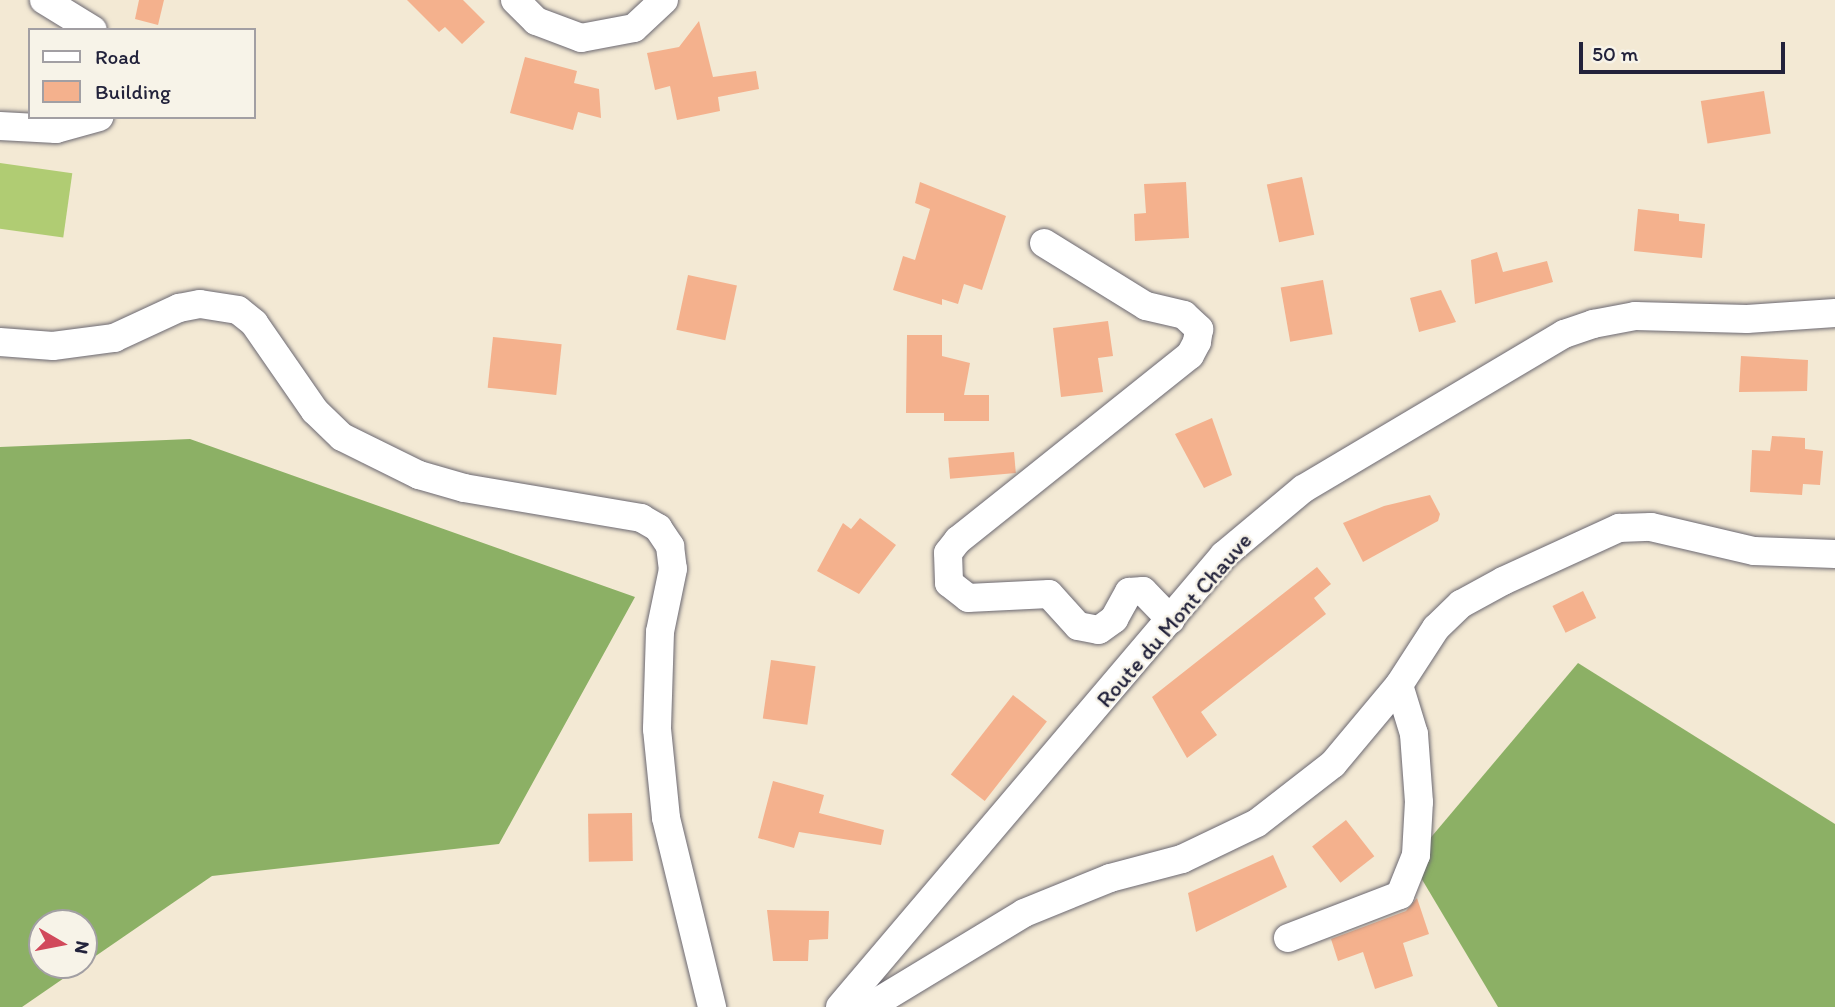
<!DOCTYPE html>
<style>
body{margin:0}
#map{position:relative;width:1835px;height:1007px;overflow:hidden;background:#f3e9d4;font-family:Itim,sans-serif}
div>[style]{position:absolute}
.green>*{inset:0;background:#b0cc73;transform-origin:0 0}
.forest>*{inset:0;background:#8cb065}
.building>*{inset:0;background:#f4b18d;transform-origin:0 0}
.roads{filter:drop-shadow(0 0 2px #6b6871) drop-shadow(0 0 2px #6b6871)}
.minor>*{height:28px;margin:-14px;padding:0 14px;transform-origin:14px;border-radius:14px;background:#fff}
span{translate:-50% -50%;white-space:nowrap;text-align:center;line-height:1.15;-webkit-text-stroke:5px #f7f3e8;paint-order:stroke}
.street-label{font-size:23px;color:#22223b}
.legend{position:absolute;left:28px;top:28px;width:228px;height:91px;box-sizing:border-box;background:#f7f3e8;border:2px solid #a29fa3;margin:0;padding:9px 12px;list-style:none;font-size:21px;color:#22223b}
.legend li{display:flex;align-items:center;gap:14px;height:35px}
.legend b{width:35px;border:2px solid #a29fa3}
.north{position:absolute;left:28px;top:909px;width:70px;height:70px;box-sizing:border-box;background:#f7f3e8;border:2px solid #a29fa3;border-radius:50%;rotate:100deg;font-size:19px;font-weight:700;line-height:28px;text-align:center;color:#22223b}
.north::after{content:'';display:block;margin:auto;width:24px;height:32px;background:#d1495b;clip-path:polygon(50% 0,100% 100%,50% 72%,0 100%)}
.scale{position:absolute;left:1579px;top:42px;width:206px;height:32px;box-sizing:border-box;border:4px solid #22223b;border-top:0;padding-left:9px;font-size:21px;line-height:24px;white-space:nowrap;color:#22223b;-webkit-text-stroke:5px #f7f3e8;paint-order:stroke}
</style>
<div id="map">
<div class="green">
<div style="left:0;top:163px;width:73px;height:65px;rotate:8deg"></div>
</div>
<div class="forest">
<div style="clip-path:polygon(190px 439px,635px 597px,499px 844px,212px 876px,84px 964px,84px 923px,42px 923px,42px 965px,83px 965px,22px 1007px,0 1007px,0 447px)"></div>
<div style="clip-path:polygon(1578px 663px,1835px 824px,1835px 1007px,1498px 1007px,1411px 861px)"></div>
</div>
<div class="building">
<div style="clip-path:polygon(139px 0,164px 0,158px 25px,135px 19px)"></div>
<div style="clip-path:polygon(407px 0,463px 0,485px 22px,462px 44px,445px 27px,439px 32px)"></div>
<div style="clip-path:polygon(699px 21px,713px 77px,756px 71px,759px 89px,718px 97px,720px 111px,677px 120px,670px 86px,655px 90px,647px 53px,679px 47px)"></div>
<div style="clip-path:polygon(525px 57px,577px 71px,574px 83px,599px 89px,601px 118px,578px 112px,573px 130px,510px 113px)"></div>
<div style="left:1764px;top:91px;width:43px;height:64px;rotate:81deg"></div>
<div style="left:1302px;top:177px;width:59px;height:36px;rotate:78deg"></div>
<div style="clip-path:polygon(920px 182px,1006px 216px,982px 290px,964px 284px,958px 304px,942px 299px,942px 305px,893px 290px,903px 256px,915px 260px,930px 209px,915px 203px)"></div>
<div style="clip-path:polygon(1186px 182px,1189px 238px,1135px 241px,1134px 214px,1146px 213px,1144px 184px)"></div>
<div style="clip-path:polygon(1638px 209px,1679px 214px,1679px 221px,1705px 224px,1702px 258px,1634px 251px)"></div>
<div style="clip-path:polygon(1497px 252px,1503px 272px,1547px 261px,1553px 282px,1475px 304px,1471px 260px)"></div>
<div style="left:688px;top:275px;width:50px;height:56px;rotate:12deg"></div>
<div style="left:1323px;top:280px;width:55px;height:43px;rotate:80deg"></div>
<div style="clip-path:polygon(1441px 290px,1456px 322px,1419px 332px,1410px 298px)"></div>
<div style="clip-path:polygon(1108px 321px,1113px 356px,1098px 358px,1103px 392px,1061px 397px,1053px 328px)"></div>
<div style="clip-path:polygon(907px 335px,942px 335px,942px 356px,970px 363px,964px 395px,989px 395px,989px 421px,944px 421px,944px 413px,906px 413px)"></div>
<div style="left:493px;top:337px;width:69px;height:51px;rotate:6deg"></div>
<div style="clip-path:polygon(1741px 356px,1808px 360px,1807px 391px,1739px 392px)"></div>
<div style="clip-path:polygon(1212px 418px,1232px 475px,1204px 488px,1175px 434px)"></div>
<div style="clip-path:polygon(1772px 436px,1805px 438px,1805px 449px,1823px 451px,1820px 485px,1803px 484px,1802px 495px,1750px 492px,1752px 450px,1770px 451px)"></div>
<div style="left:1014px;top:452px;width:21px;height:66px;rotate:85deg"></div>
<div style="clip-path:polygon(1430px 495px,1440px 514px,1438px 521px,1363px 562px,1343px 523px,1384px 506px)"></div>
<div style="clip-path:polygon(860px 518px,896px 545px,859px 594px,817px 571px,843px 523px,851px 529px)"></div>
<div style="clip-path:polygon(1317px 567px,1331px 584px,1314px 598px,1326px 614px,1201px 712px,1217px 735px,1187px 758px,1152px 697px)"></div>
<div style="left:1583px;top:591px;width:30px;height:34px;rotate:64deg"></div>
<div style="left:771px;top:660px;width:45px;height:59px;rotate:8deg"></div>
<div style="left:1013px;top:695px;width:43px;height:101px;rotate:38deg"></div>
<div style="clip-path:polygon(773px 781px,824px 795px,819px 813px,884px 830px,881px 845px,799px 832px,794px 848px,758px 838px)"></div>
<div style="left:632px;top:813px;width:48px;height:44px;rotate:89deg"></div>
<div style="left:1346px;top:820px;width:46px;height:43px;rotate:52deg"></div>
<div style="clip-path:polygon(1273px 855px,1287px 887px,1196px 932px,1188px 893px)"></div>
<div style="clip-path:polygon(1417px 898px,1429px 934px,1403px 943px,1413px 976px,1375px 989px,1363px 952px,1338px 961px,1331px 939px,1406px 911px)"></div>
<div style="clip-path:polygon(767px 910px,829px 911px,828px 939px,809px 940px,808px 961px,773px 961px)"></div>
</div>
<div class="roads">
<div class="minor">
<div style="left:44px;top:0;width:57px;rotate:31.5deg"></div>
<div style="left:515px;top:0;width:30px;rotate:45deg"></div>
<div style="left:536px;top:21px;width:48px;rotate:20.7deg"></div>
<div style="left:581px;top:38px;width:54px;rotate:-10.7deg"></div>
<div style="left:634px;top:28px;width:41px;rotate:-43deg"></div>
<div style="left:0;top:126px;width:56px;rotate:3.1deg"></div>
<div style="left:56px;top:129px;width:45px;rotate:-15.6deg"></div>
<div style="left:1044px;top:243px;width:120px;rotate:31.7deg"></div>
<div style="left:1146px;top:306px;width:39px;rotate:13deg"></div>
<div style="left:1184px;top:315px;width:21px;rotate:43deg"></div>
<div style="left:1199px;top:329px;width:13px;rotate:99deg"></div>
<div style="left:1197px;top:342px;width:15px;rotate:118deg"></div>
<div style="left:1190px;top:355px;width:297px;rotate:141.4deg"></div>
<div style="left:958px;top:540px;width:16px;rotate:128deg"></div>
<div style="left:948px;top:553px;width:30px;rotate:88deg"></div>
<div style="left:949px;top:583px;width:24px;rotate:38deg"></div>
<div style="left:968px;top:598px;width:81px;rotate:-2.8deg"></div>
<div style="left:1049px;top:594px;width:43px;rotate:47.8deg"></div>
<div style="left:1078px;top:626px;width:21px;rotate:11deg"></div>
<div style="left:1099px;top:630px;width:19px;rotate:-36deg"></div>
<div style="left:1114px;top:619px;width:31px;rotate:-61deg"></div>
<div style="left:1129px;top:592px;width:14px;rotate:-4deg"></div>
<div style="left:1143px;top:591px;width:40px;rotate:46deg"></div>
<div style="left:0;top:342px;width:53px;rotate:4.3deg"></div>
<div style="left:53px;top:346px;width:62px;rotate:-7.5deg"></div>
<div style="left:114px;top:338px;width:72px;rotate:-24.8deg"></div>
<div style="left:179px;top:308px;width:21px;rotate:-11deg"></div>
<div style="left:200px;top:304px;width:38px;rotate:9deg"></div>
<div style="left:238px;top:310px;width:21px;rotate:39deg"></div>
<div style="left:254px;top:323px;width:107px;rotate:55.3deg"></div>
<div style="left:315px;top:411px;width:37px;rotate:44deg"></div>
<div style="left:342px;top:437px;width:86px;rotate:26.3deg"></div>
<div style="left:419px;top:475px;width:47px;rotate:16.1deg"></div>
<div style="left:464px;top:488px;width:180px;rotate:9.6deg"></div>
<div style="left:641px;top:518px;width:20px;rotate:30deg"></div>
<div style="left:658px;top:528px;width:22px;rotate:56deg"></div>
<div style="left:670px;top:546px;width:23px;rotate:83deg"></div>
<div style="left:673px;top:569px;width:64px;rotate:101.7deg"></div>
<div style="left:660px;top:632px;width:97px;rotate:91.8deg"></div>
<div style="left:657px;top:729px;width:89px;rotate:84.2deg"></div>
<div style="left:666px;top:818px;width:195px;rotate:76.3deg"></div>
<div style="left:1288px;top:938px;width:120px;rotate:-21deg"></div>
<div style="left:1400px;top:895px;width:43px;rotate:-68.2deg"></div>
<div style="left:1416px;top:855px;width:53px;rotate:-86.8deg"></div>
<div style="left:1419px;top:802px;width:68px;rotate:-94.2deg"></div>
<div style="left:1414px;top:734px;width:51px;rotate:-107deg"></div>
<div style="left:840px;top:1007px;width:593px;rotate:-49.65deg"></div>
<div style="left:1224px;top:555px;width:103px;rotate:-39.9deg"></div>
<div style="left:1303px;top:489px;width:304px;rotate:-30.7deg"></div>
<div style="left:1564px;top:334px;width:31px;rotate:-19deg"></div>
<div style="left:1593px;top:324px;width:43px;rotate:-10.8deg"></div>
<div style="left:1635px;top:316px;width:112px;rotate:1.5deg"></div>
<div style="left:1747px;top:319px;width:88px;rotate:-3.9deg"></div>
<div style="left:869px;top:1007px;width:181px;rotate:-31.2deg"></div>
<div style="left:1024px;top:913px;width:93px;rotate:-22.1deg"></div>
<div style="left:1110px;top:878px;width:74px;rotate:-14.8deg"></div>
<div style="left:1182px;top:859px;width:83px;rotate:-25.6deg"></div>
<div style="left:1257px;top:823px;width:96px;rotate:-37.8deg"></div>
<div style="left:1333px;top:764px;width:103px;rotate:-50.1deg"></div>
<div style="left:1399px;top:685px;width:68px;rotate:-57deg"></div>
<div style="left:1436px;top:628px;width:35px;rotate:-44deg"></div>
<div style="left:1461px;top:604px;width:48px;rotate:-28.7deg"></div>
<div style="left:1503px;top:581px;width:128px;rotate:-24.6deg"></div>
<div style="left:1619px;top:528px;width:32px;rotate:-2deg"></div>
<div style="left:1651px;top:527px;width:106px;rotate:13.1deg"></div>
<div style="left:1754px;top:551px;width:81px;rotate:2.1deg"></div>
</div>
</div>
<div class="street-label">
<span style="left:1174px;top:620px;rotate:-49deg">Route du Mont Chauve</span>
</div>
<ul class="legend">
<li><b style="height:9px;background:#fff"></b>Road</li>
<li><b style="height:19px;background:#f4b18d"></b>Building</li>
</ul>
<div class="north">N</div>
<div class="scale">50 m</div>
</div>
